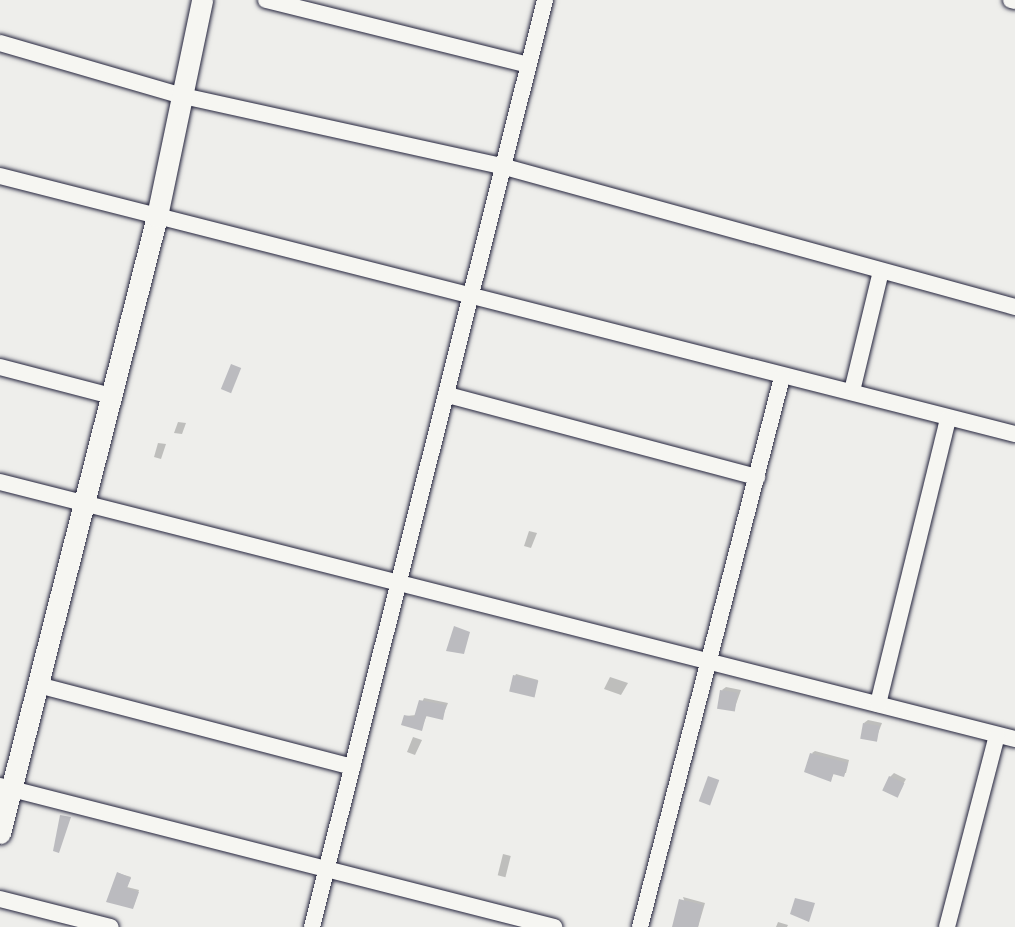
<!DOCTYPE html>
<style>
body{margin:0}
#map{position:relative;width:1015px;height:927px;overflow:hidden;background:#eeeeeb;font-family:Itim,sans-serif}
div>[style]{position:absolute}
.shadow>*{inset:0;background:#0003;transform-origin:0 0}
.building>*{inset:0;background:#bbbbbf;transform-origin:0 0}
.roads{filter:drop-shadow(0 0 2px #22223b) drop-shadow(0 0 2px #22223b)}
.street>*{height:16px;margin:-8px;padding:0 8px;transform-origin:8px;border-radius:8px;background:#f6f6f2}
.secondary>*{height:21px;margin:-10.5px;padding:0 10.5px;transform-origin:10.5px;border-radius:10.5px;background:#f6f6f2}
span{translate:-50% -50%;white-space:nowrap;text-align:center;line-height:1.15;-webkit-text-stroke:6px #f6f6f2;paint-order:stroke}
</style>
<div id="map">
<div class="shadow">
<div style="clip-path:polygon(178px 422px,186px 423px,182px 434px,174px 433px)"></div>
<div style="clip-path:polygon(158px 443px,166px 444px,161px 459px,154px 457px)"></div>
<div style="clip-path:polygon(529px 531px,537px 533px,531px 548px,524px 546px)"></div>
<div style="clip-path:polygon(516px 674px,538px 680px,534px 696px,515px 676px)"></div>
<div style="clip-path:polygon(610px 677px,628px 683px,621px 695px,604px 689px)"></div>
<div style="clip-path:polygon(726px 687px,741px 690px,734px 710px,722px 690px)"></div>
<div style="clip-path:polygon(424px 698px,448px 703px,442px 718px,427px 715px,421px 729px,406px 716px,416px 715px)"></div>
<div style="clip-path:polygon(868px 720px,882px 723px,875px 741px,864px 723px)"></div>
<div style="clip-path:polygon(413px 737px,422px 740px,415px 755px,407px 752px)"></div>
<div style="clip-path:polygon(815px 751px,849px 760px,846px 773px,834px 773px,831px 780px,812px 753px)"></div>
<div style="clip-path:polygon(894px 773px,906px 779px,897px 795px,890px 777px)"></div>
<div style="left:503px;top:854px;width:8px;height:22px;rotate:14deg"></div>
<div style="clip-path:polygon(118px 873px,131px 877px,127px 887px,139px 890px,134px 905px)"></div>
<div style="clip-path:polygon(683px 897px,705px 903px,698px 927px,693px 927px)"></div>
<div style="clip-path:polygon(778px 922px,788px 925px,787px 927px,776px 927px)"></div>
</div>
<div class="building">
<div style="left:231px;top:364px;width:11px;height:27px;rotate:22deg"></div>
<div style="clip-path:polygon(454px 626px,470px 632px,464px 654px,446px 651px)"></div>
<div style="left:513px;top:675px;width:26px;height:17px;rotate:13deg"></div>
<div style="left:720px;top:690px;width:18px;height:19px;rotate:9deg"></div>
<div style="clip-path:polygon(419px 700px,446px 705px,443px 720px,426px 716px,422px 731px,401px 725px,404px 715px,414px 717px)"></div>
<div style="left:863px;top:723px;width:17px;height:16px;rotate:10deg"></div>
<div style="clip-path:polygon(810px 753px,848px 763px,844px 777px,833px 774px,831px 782px,804px 772px)"></div>
<div style="left:708px;top:776px;width:12px;height:27px;rotate:20deg"></div>
<div style="left:889px;top:776px;width:17px;height:16px;rotate:25deg"></div>
<div style="clip-path:polygon(60px 815px,71px 817px,59px 853px,53px 851px)"></div>
<div style="clip-path:polygon(117px 872px,131px 878px,127px 888px,139px 892px,133px 909px,106px 902px)"></div>
<div style="clip-path:polygon(795px 898px,815px 903px,809px 922px,790px 914px)"></div>
<div style="clip-path:polygon(679px 899px,703px 905px,698px 927px,672px 927px)"></div>
</div>
<div class="roads">
<div class="street">
<div style="left:266px;top:0;width:270px;rotate:13.9deg"></div>
<div style="left:1011px;top:0;width:4px;rotate:14deg"></div>
<div style="left:0;top:43px;width:191px;rotate:16.2deg"></div>
<div style="left:183px;top:96px;width:330px;rotate:12.4deg"></div>
<div style="left:505px;top:167px;width:529px;rotate:15.35deg"></div>
<div style="left:0;top:176px;width:1047px;rotate:14.26deg"></div>
<div style="left:0;top:367px;width:115px;rotate:14.6deg"></div>
<div style="left:852px;top:391px;width:123px;rotate:-76.4deg"></div>
<div style="left:448px;top:395px;width:320px;rotate:14.9deg"></div>
<div style="left:0;top:482px;width:1047px;rotate:14.21deg"></div>
<div style="left:38px;top:685px;width:325px;rotate:14.6deg"></div>
<div style="left:878px;top:704px;width:294px;rotate:-76.2deg"></div>
<div style="left:0;top:786px;width:572px;rotate:14.28deg"></div>
<div style="left:0;top:899px;width:114px;rotate:14.2deg"></div>
<div style="left:312px;top:927px;width:956px;rotate:-75.89deg"></div>
<div style="left:640px;top:927px;width:568px;rotate:-75.52deg"></div>
<div style="left:947px;top:927px;width:198px;rotate:-75.4deg"></div>
</div>
<div class="secondary">
<div style="left:0;top:833px;width:637px;rotate:-75.72deg"></div>
<div style="left:157px;top:216px;width:221px;rotate:-78.2deg"></div>
</div>
</div>
</div>
